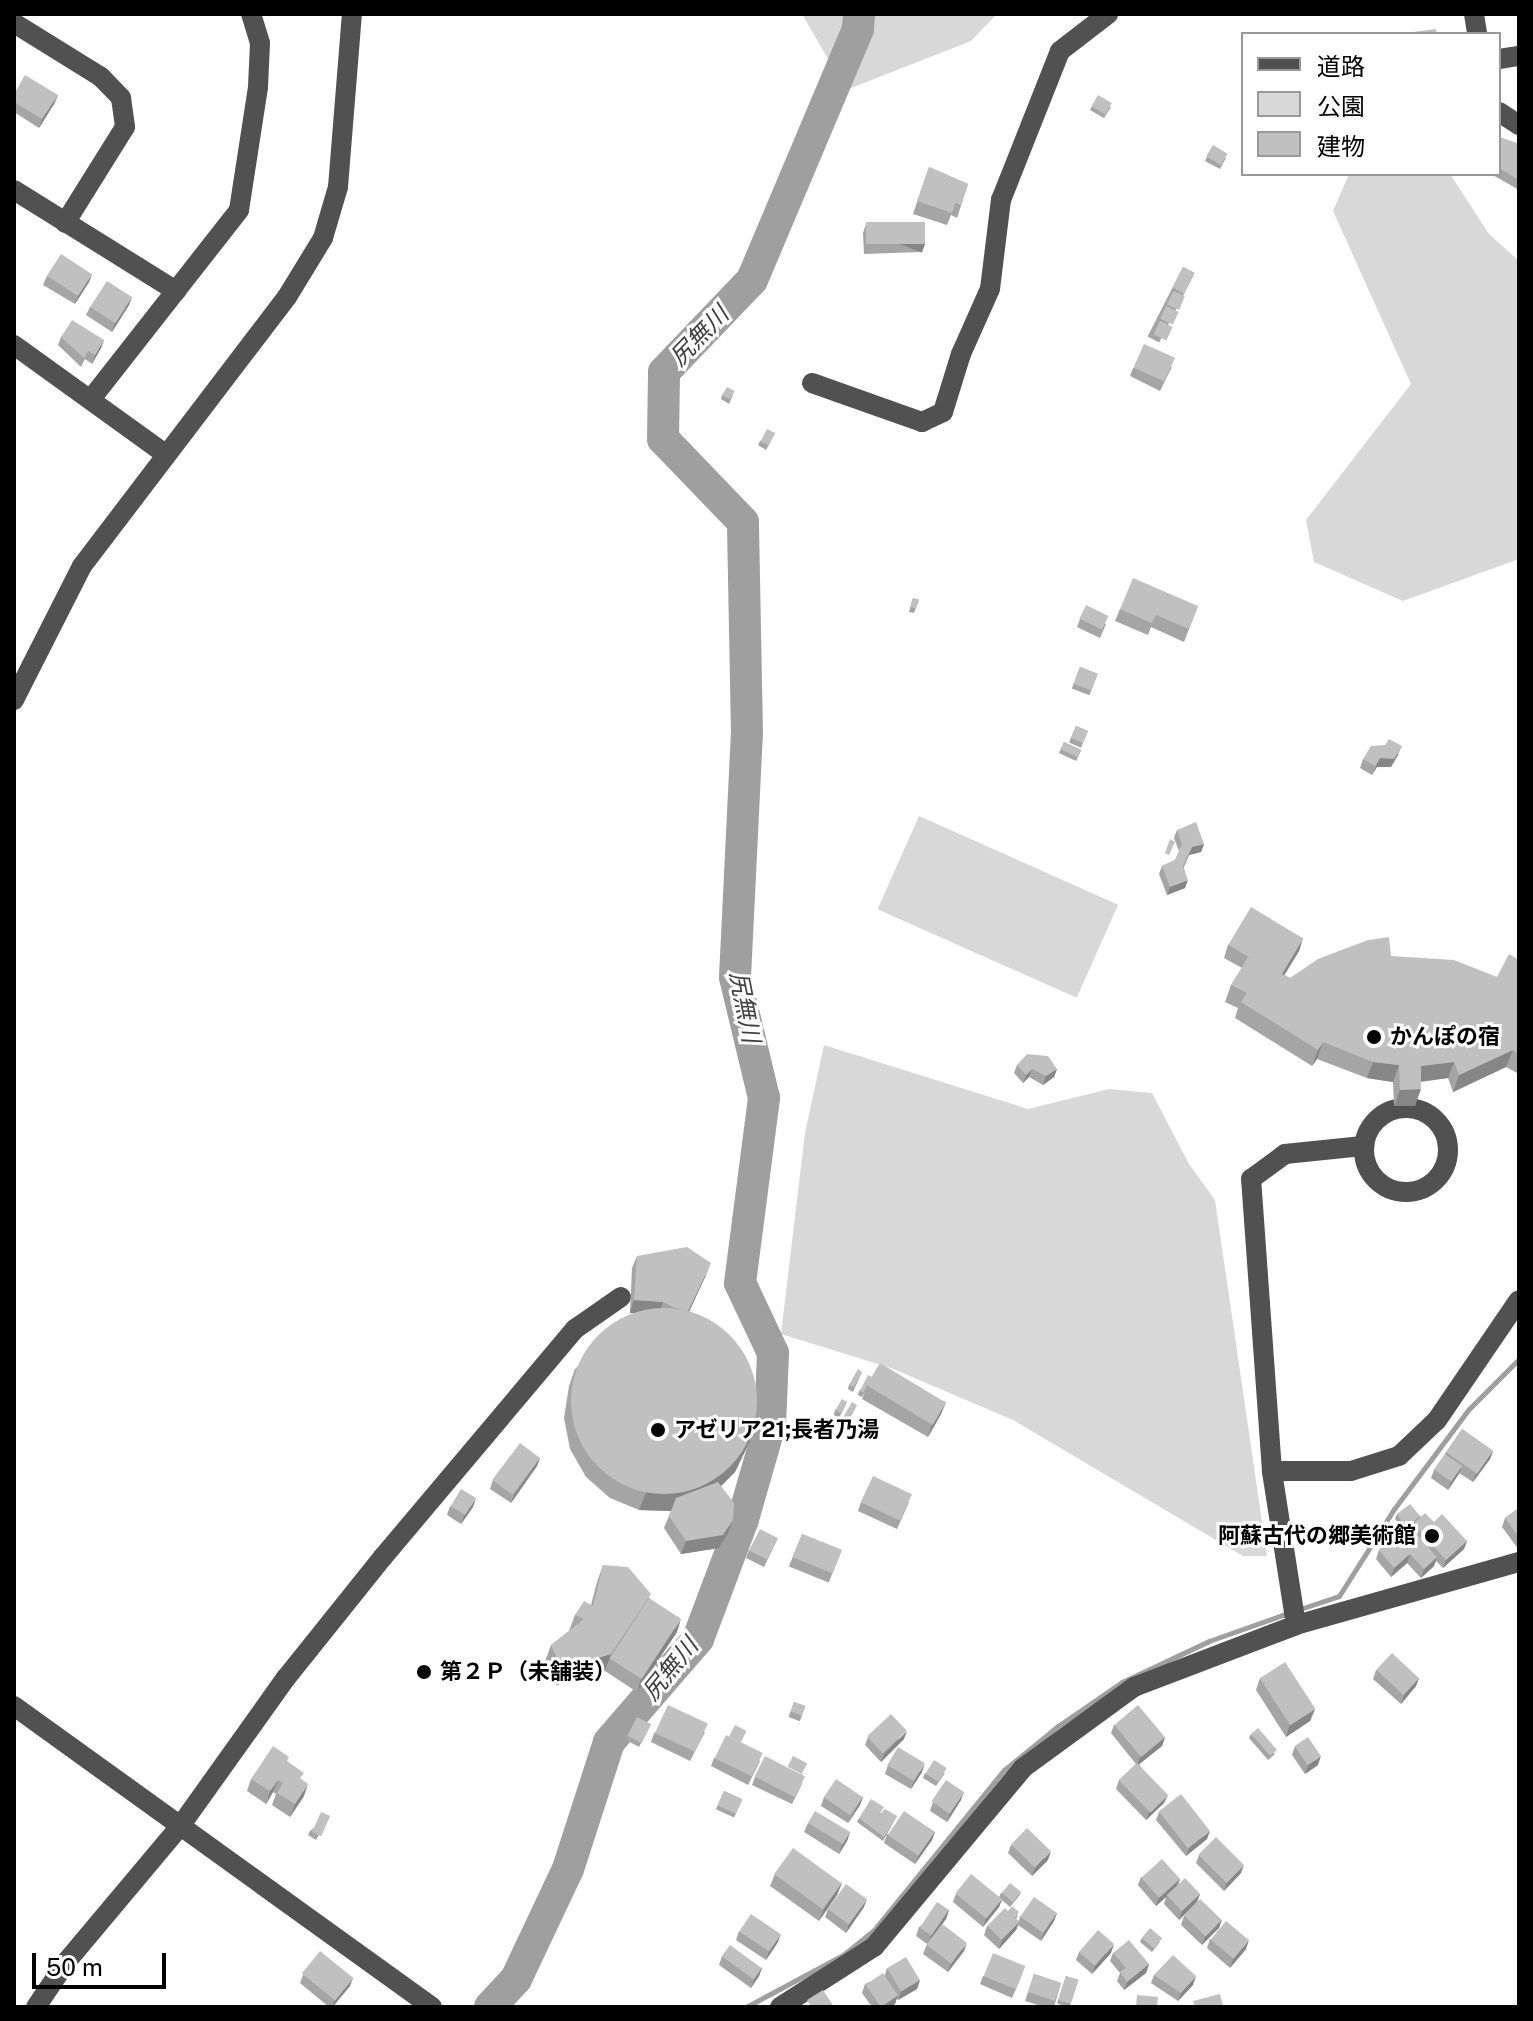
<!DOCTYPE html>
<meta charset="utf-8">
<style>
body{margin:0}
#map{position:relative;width:1533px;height:2021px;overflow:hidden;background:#fff;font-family:"Public Sans","Noto Sans JP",sans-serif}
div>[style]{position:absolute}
.green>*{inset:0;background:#d8d8d8;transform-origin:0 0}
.stream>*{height:5px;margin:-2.5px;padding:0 2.5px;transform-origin:2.5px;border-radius:2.5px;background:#9f9f9f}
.river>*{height:32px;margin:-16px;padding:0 16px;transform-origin:16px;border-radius:16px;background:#9f9f9f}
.minor>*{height:20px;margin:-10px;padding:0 10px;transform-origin:10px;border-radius:10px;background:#515151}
.minor>.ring{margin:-10px;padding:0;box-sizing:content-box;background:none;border:20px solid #515151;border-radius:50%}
.wall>*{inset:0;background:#a5a5a5;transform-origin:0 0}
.shaded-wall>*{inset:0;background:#868686;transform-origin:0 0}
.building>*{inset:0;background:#c0c0c0;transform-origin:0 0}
.round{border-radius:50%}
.dots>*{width:22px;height:22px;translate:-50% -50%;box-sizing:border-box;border:4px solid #fff;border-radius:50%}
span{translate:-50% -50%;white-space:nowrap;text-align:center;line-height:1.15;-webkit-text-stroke:6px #fff;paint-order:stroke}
.poi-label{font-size:22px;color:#000;font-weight:700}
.left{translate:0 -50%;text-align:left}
.right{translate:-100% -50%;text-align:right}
.water-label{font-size:24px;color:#404040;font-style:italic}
.frame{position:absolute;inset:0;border:16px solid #000;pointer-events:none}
.legend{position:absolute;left:1241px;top:32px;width:260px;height:144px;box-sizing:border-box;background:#fff;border:2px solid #999;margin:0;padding:10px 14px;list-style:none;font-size:24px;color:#000}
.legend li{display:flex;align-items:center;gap:16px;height:40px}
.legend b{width:40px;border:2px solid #999}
.scale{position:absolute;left:32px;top:1953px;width:134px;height:36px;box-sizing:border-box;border:4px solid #000;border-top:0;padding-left:10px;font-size:24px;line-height:28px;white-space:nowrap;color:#000;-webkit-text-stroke:6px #fff;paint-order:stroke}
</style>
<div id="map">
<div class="green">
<div style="clip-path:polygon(802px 14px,997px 14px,971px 41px,846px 90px)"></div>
<div style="clip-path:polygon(1349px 174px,1450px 174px,1489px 234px,1519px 261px,1519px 559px,1403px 601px,1314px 562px,1306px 520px,1411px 384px,1333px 211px)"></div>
<div style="left:919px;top:816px;width:218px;height:102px;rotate:24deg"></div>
<div style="clip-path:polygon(824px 1045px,1028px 1109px,1109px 1089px,1152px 1093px,1189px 1164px,1215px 1200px,1267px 1556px,1243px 1556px,1013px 1420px,891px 1368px,781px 1334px,805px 1133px)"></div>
</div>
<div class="stream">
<div style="left:1297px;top:1610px;width:44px;rotate:-18.4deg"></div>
<div style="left:1339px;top:1596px;width:103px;rotate:-57.7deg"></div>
<div style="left:1394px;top:1509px;width:124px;rotate:-53.2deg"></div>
<div style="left:1468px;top:1410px;width:72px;rotate:-45deg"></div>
<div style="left:746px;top:2007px;width:110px;rotate:-28.2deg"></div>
<div style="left:843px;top:1955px;width:38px;rotate:-39deg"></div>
<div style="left:873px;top:1931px;width:208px;rotate:-50.9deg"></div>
<div style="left:1004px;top:1770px;width:70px;rotate:-39.2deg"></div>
<div style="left:1058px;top:1726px;width:78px;rotate:-34.5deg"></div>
<div style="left:1122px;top:1682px;width:96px;rotate:-25.2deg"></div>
<div style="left:1209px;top:1641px;width:84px;rotate:-19.5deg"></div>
</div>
<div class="river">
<div style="left:490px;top:2007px;width:38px;rotate:-47deg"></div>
<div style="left:516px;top:1979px;width:122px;rotate:-64.7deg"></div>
<div style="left:568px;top:1869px;width:133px;rotate:-72.1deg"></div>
<div style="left:609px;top:1742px;width:136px;rotate:-49.2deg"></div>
<div style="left:698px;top:1639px;width:128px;rotate:-69.4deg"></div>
<div style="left:743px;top:1519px;width:98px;rotate:-74deg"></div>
<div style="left:770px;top:1425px;width:72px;rotate:-87.6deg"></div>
<div style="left:773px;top:1353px;width:77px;rotate:-115.2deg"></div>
<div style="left:740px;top:1283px;width:187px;rotate:-82.6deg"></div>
<div style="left:764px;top:1098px;width:124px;rotate:-103.5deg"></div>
<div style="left:735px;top:977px;width:243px;rotate:-87.2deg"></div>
<div style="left:747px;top:734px;width:212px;rotate:-91.1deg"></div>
<div style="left:743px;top:522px;width:115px;rotate:-133.9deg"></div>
<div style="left:663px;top:439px;width:67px;rotate:-89.1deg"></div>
<div style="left:664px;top:372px;width:127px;rotate:-46.3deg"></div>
<div style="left:752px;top:280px;width:272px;rotate:-67.1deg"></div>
<div style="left:858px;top:29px;width:15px;rotate:-86deg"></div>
</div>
<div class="minor">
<div style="left:1474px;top:14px;width:20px;rotate:81deg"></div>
<div style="left:14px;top:23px;width:102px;rotate:31.8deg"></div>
<div style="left:101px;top:77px;width:29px;rotate:46deg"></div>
<div style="left:121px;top:98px;width:29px;rotate:82deg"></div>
<div style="left:125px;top:127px;width:113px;rotate:122deg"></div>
<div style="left:1499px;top:59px;width:20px;rotate:-9deg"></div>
<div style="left:1499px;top:112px;width:24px;rotate:33deg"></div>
<div style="left:14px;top:190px;width:191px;rotate:31.9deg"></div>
<div style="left:14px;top:345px;width:185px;rotate:35.8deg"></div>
<div style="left:812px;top:383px;width:117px;rotate:19.5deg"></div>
<div style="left:922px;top:422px;width:23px;rotate:-25deg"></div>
<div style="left:943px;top:412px;width:61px;rotate:-72.8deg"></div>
<div style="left:961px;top:354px;width:71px;rotate:-66deg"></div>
<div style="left:990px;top:289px;width:90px;rotate:-83deg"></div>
<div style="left:1001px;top:200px;width:160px;rotate:-68.4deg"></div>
<div style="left:1060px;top:51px;width:61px;rotate:-37.6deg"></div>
<div style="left:91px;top:399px;width:240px;rotate:-51.9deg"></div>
<div style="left:239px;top:210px;width:124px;rotate:-81.2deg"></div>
<div style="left:258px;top:87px;width:44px;rotate:-87.4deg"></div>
<div style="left:260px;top:43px;width:30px;rotate:-107deg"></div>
<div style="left:14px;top:700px;width:150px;rotate:-63.1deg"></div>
<div style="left:82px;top:566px;width:338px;rotate:-52.7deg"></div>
<div style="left:287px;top:297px;width:69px;rotate:-58.6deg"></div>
<div style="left:323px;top:238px;width:53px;rotate:-73.6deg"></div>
<div style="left:338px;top:187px;width:174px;rotate:-85.4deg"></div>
<div class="ring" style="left:1364px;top:1108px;width:64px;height:64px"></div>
<div style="left:1272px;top:1471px;width:79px"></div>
<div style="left:1351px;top:1471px;width:50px;rotate:-17.4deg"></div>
<div style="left:1399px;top:1456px;width:52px;rotate:-43.5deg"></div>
<div style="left:1437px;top:1420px;width:145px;rotate:-55.7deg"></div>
<div style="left:1296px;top:1625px;width:156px;rotate:-98.9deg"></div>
<div style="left:1272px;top:1471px;width:293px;rotate:-94.1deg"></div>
<div style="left:1251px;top:1179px;width:42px;rotate:-36.3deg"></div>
<div style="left:1285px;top:1154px;width:78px;rotate:-5.9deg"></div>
<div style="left:14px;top:1706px;width:515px;rotate:35.76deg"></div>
<div style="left:36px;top:2007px;width:55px;rotate:-56deg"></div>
<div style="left:67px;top:1961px;width:177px;rotate:-50deg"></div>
<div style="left:181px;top:1825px;width:181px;rotate:-54.5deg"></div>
<div style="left:286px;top:1678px;width:155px;rotate:-51.3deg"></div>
<div style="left:383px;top:1557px;width:298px;rotate:-49.9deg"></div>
<div style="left:575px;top:1329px;width:56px;rotate:-34.8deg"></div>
<div style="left:780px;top:2007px;width:112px;rotate:-32.6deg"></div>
<div style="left:874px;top:1947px;width:233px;rotate:-50.2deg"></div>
<div style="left:1023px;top:1768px;width:137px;rotate:-36.1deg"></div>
<div style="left:1134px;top:1687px;width:173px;rotate:-20.9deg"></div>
<div style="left:1296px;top:1625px;width:232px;rotate:-15.8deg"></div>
</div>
<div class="wall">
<div style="clip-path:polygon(14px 94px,58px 95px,54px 104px,39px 128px,14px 112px)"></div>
<div style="clip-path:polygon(1092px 106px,1111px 107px,1104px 118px,1090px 110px)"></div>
<div style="clip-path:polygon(1499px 137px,1519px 144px,1519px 190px,1491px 174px,1499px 174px)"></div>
<div style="clip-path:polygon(1207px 157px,1226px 158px,1220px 169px,1205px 161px)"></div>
<div style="clip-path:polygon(929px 167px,968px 184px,957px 218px,951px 215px,947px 225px,913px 214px)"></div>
<div style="clip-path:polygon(866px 224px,925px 244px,922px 252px,864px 254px,863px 233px)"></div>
<div style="left:1183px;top:267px;width:13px;height:78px;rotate:27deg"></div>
<div style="clip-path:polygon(92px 274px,89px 282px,75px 304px,43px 285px,47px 276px)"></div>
<div style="clip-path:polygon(132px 297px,129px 305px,112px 332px,86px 315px,90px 307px)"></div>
<div style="clip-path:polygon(61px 337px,104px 340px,101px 348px,92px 364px,85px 359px,81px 367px,58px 345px)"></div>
<div style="clip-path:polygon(1172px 367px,1160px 391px,1130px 376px,1133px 368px)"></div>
<div style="clip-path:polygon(722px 395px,733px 395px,729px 404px,721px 399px)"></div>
<div style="clip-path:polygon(775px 433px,766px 450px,758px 445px,760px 441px)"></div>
<div style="clip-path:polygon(913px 598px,919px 600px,914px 613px,909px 612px)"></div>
<div style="clip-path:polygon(1198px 606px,1184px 642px,1151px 627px,1148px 635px,1115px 621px,1120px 609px)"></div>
<div style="clip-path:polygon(1080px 619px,1106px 624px,1100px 638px,1077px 627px)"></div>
<div style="left:1080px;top:667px;width:19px;height:23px;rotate:21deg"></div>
<div style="left:1076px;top:726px;width:13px;height:18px;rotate:23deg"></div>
<div style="left:1064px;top:742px;width:19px;height:12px;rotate:25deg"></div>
<div style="clip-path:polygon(1399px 754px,1391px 767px,1377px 767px,1372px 775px,1360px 768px,1363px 759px)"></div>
<div style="clip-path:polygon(1177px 830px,1204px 844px,1201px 852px,1189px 855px,1184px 867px,1185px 888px,1167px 895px,1159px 874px,1162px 866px,1175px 860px,1179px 851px,1174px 838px)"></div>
<div style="clip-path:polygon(1303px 938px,1299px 951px,1284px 975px,1290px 978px,1391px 956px,1497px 977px,1519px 960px,1519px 1074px,1506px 1067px,1453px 1092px,1448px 1078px,1421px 1082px,1415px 1106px,1394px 1106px,1393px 1082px,1367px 1078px,1317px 1059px,1312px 1066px,1235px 1018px,1238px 1008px,1225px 1002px,1231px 985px,1242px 968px,1224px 958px,1228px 945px)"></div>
<div style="clip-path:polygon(1017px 1065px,1057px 1069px,1054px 1077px,1043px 1085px,1029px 1077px,1023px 1083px,1014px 1073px)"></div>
<div style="clip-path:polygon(637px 1256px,706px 1275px,689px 1312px,755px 1426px,749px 1443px,735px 1472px,721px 1486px,733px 1520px,728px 1533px,719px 1548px,681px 1554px,664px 1528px,671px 1511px,639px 1510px,610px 1498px,586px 1477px,570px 1449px,564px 1418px,569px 1386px,575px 1369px,635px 1313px,630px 1313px,632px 1268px)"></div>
<div style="clip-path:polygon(862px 1372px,853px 1392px,848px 1389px,849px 1385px)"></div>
<div style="clip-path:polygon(872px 1377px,946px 1402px,941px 1414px,928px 1437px,862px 1399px,865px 1392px,862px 1397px,858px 1395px,859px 1391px)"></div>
<div style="clip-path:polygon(847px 1402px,839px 1418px,834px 1415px,835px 1410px)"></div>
<div style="clip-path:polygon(857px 1405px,847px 1423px,842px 1420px,844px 1416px)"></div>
<div style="clip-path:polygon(1462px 1429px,1493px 1451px,1490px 1459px,1473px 1482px,1459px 1473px,1448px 1490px,1431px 1478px,1434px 1470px)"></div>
<div style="clip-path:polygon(540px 1458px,537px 1466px,511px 1503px,490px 1489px,493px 1480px)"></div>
<div style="clip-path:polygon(861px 1502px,909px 1502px,897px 1529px,858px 1511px)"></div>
<div style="clip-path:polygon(450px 1506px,473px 1507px,461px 1524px,447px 1515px)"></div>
<div style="clip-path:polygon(1519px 1508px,1519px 1550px,1502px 1527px,1505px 1518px)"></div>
<div style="clip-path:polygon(1397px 1514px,1420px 1516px,1434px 1522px,1467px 1541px,1464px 1549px,1443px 1568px,1436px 1561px,1434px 1566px,1421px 1578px,1407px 1563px,1391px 1577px,1376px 1559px,1379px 1550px,1400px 1525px,1395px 1519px)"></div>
<div style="left:802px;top:1534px;width:43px;height:35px;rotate:22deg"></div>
<div style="clip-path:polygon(778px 1538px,764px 1567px,746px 1558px,749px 1550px)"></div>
<div style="clip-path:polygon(603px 1565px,649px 1598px,677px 1632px,637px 1692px,605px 1671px,556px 1685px,545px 1662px,551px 1645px,569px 1631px,575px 1615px,591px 1605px,597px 1582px)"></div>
<div style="clip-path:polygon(1376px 1670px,1419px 1678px,1416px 1686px,1401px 1704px,1373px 1679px)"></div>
<div style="clip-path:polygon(1260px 1678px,1315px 1709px,1310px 1721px,1286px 1737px,1256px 1690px)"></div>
<div style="left:794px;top:1702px;width:12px;height:16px;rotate:20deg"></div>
<div style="clip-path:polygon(651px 1724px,639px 1747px,626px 1740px,627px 1735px)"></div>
<div style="clip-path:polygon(1114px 1725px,1165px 1737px,1162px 1746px,1139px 1764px,1164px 1803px,1146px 1820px,1116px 1789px,1119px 1780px,1136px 1764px,1111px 1733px)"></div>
<div style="clip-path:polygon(705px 1732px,690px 1761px,651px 1742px,654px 1733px)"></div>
<div style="clip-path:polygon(1251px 1734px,1275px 1754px,1268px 1760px,1249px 1738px)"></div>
<div style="clip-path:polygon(868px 1737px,904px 1739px,881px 1762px,865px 1745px)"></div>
<div style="clip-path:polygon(742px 1743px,760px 1761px,748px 1785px,711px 1766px,714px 1758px)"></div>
<div style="clip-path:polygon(1295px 1746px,1318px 1765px,1305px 1774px,1292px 1755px)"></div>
<div style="clip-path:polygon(288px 1762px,301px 1779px,304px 1796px,290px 1817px,272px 1805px,276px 1794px,273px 1792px,266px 1804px,247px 1791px,251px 1779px)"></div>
<div style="clip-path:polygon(888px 1765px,922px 1772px,911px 1789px,885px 1774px)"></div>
<div style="clip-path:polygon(925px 1773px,945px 1773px,936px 1786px,923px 1778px)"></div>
<div style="clip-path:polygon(802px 1774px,802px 1784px,792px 1804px,752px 1785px,755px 1777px)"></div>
<div style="left:724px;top:1791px;width:20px;height:20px;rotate:24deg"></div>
<div style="clip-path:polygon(824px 1797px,863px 1797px,860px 1805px,848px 1823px,821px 1806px)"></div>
<div style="clip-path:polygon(961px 1800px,947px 1822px,930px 1811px,933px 1802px)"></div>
<div style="clip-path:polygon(1159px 1812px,1207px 1839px,1186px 1856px,1156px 1820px)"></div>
<div style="clip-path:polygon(881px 1813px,897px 1816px,883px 1841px,857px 1822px,859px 1818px)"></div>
<div style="clip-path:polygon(330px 1816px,316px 1840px,308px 1835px,310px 1831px)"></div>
<div style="clip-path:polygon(808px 1823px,850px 1832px,847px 1841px,839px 1854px,804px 1832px)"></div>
<div style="clip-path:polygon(935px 1832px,932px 1840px,915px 1864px,884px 1843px,887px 1834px)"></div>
<div style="clip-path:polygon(1011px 1845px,1048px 1860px,1032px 1876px,1008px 1853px)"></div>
<div style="clip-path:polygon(1199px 1855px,1241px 1873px,1224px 1891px,1196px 1863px)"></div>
<div style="clip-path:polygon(775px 1874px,842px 1883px,837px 1895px,819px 1921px,770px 1886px)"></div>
<div style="clip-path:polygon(1141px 1877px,1180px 1879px,1178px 1885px,1200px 1894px,1197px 1902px,1179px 1920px,1164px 1904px,1166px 1897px,1156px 1906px,1138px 1885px)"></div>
<div style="clip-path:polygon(1021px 1892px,1019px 1896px,1010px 1907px,1002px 1900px,999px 1907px,983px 1927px,953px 1902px,956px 1894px,999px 1897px,1001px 1893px)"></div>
<div style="clip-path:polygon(864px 1907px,846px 1933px,825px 1917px,828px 1909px)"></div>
<div style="clip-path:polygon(949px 1910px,946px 1919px,942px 1924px,964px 1951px,948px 1972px,923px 1954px,927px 1944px,916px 1936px,919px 1927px)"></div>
<div style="clip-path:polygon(1008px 1911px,1018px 1916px,1016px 1919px,1019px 1921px,1020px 1916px,1057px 1913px,1054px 1921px,1041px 1941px,1018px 1925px,1016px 1930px,999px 1949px,984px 1935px,987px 1926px)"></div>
<div style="clip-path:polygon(1184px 1916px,1222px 1920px,1202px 1945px,1181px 1925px)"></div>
<div style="clip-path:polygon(739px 1931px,778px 1942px,766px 1960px,736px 1940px)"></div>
<div style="clip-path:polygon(1142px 1938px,1160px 1942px,1152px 1952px,1140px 1942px)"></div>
<div style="clip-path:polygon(1210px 1939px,1246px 1949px,1230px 1968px,1207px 1948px)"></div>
<div style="clip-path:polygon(1079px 1952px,1111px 1953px,1092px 1974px,1076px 1960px)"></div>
<div style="clip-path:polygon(1113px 1953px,1149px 1964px,1146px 1973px,1124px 1990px,1117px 1981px,1120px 1973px,1110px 1961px)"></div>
<div style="clip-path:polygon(722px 1956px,762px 1968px,759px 1976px,751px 1988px,719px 1965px)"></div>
<div style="clip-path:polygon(887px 1968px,920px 1980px,917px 1989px,898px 2000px,897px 1998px,895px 2004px,890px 2007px,872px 2007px,862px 1993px,865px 1984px,885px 1975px)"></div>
<div style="clip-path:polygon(1034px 1974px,1061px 1983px,1054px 2007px,1045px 2007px,1025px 2001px)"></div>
<div style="clip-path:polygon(303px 1975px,350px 1986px,333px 2007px,329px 2007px,300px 1983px)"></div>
<div style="clip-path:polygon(1022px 1975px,1012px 1998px,980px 1984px,983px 1976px)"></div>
<div style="clip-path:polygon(1154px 1975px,1193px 1985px,1178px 2001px,1151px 1983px)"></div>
<div style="left:1066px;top:1976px;width:13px;height:29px;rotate:18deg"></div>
</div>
<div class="shaded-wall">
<div style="clip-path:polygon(58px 95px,54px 104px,39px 128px,42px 119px)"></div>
<div style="left:925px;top:244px;width:9px;height:58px;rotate:111deg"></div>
<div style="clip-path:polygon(92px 274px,89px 282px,75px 304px,78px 296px)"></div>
<div style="clip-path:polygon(132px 297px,129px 305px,112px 332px,115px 323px)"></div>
<div style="clip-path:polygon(104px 340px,101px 348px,92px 364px,95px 355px)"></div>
<div style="clip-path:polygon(1402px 746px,1391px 767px,1377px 767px,1372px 775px,1380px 758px)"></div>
<div style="clip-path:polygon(1204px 844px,1201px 852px,1189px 855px,1180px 874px,1192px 847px)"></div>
<div style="clip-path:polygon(1188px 880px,1185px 888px,1167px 895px,1170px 887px)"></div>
<div style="clip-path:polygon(1303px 938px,1299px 951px,1276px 989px,1281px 976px)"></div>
<div style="clip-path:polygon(1323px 1042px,1317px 1059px,1312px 1066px,1318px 1050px)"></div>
<div style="clip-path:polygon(1513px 1050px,1506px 1067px,1453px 1092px,1459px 1075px)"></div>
<div style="clip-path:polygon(1373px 1062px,1399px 1065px,1393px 1082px,1367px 1078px)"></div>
<div style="clip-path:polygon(1454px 1062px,1448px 1078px,1415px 1082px,1421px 1066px)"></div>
<div style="clip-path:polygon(1032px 1069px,1029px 1077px,1023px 1083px,1026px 1075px)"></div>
<div style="clip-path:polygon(1057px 1069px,1054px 1077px,1043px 1085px,1046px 1076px)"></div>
<div style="clip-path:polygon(1421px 1089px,1415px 1106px,1394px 1106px,1400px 1090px)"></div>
<div style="clip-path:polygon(711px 1263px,706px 1275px,682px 1327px,687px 1314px)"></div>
<div style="clip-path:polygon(634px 1300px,663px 1302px,658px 1315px,630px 1313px)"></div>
<div style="clip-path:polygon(946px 1402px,941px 1414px,928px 1437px,932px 1424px)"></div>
<div style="clip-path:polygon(755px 1426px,749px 1443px,735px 1472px,713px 1494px,671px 1511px,639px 1510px,646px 1493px)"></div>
<div style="clip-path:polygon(1493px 1451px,1490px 1459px,1473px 1482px,1476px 1474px)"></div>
<div style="clip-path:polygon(540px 1458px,537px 1466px,511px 1503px,514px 1495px)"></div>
<div style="clip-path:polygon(1462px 1466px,1459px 1474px,1448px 1490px,1451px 1482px)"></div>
<div style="clip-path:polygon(476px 1498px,473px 1507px,461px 1524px,464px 1516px)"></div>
<div style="clip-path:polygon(733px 1520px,728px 1533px,719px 1548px,681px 1554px,686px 1541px)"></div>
<div style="clip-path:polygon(1467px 1541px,1464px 1549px,1443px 1568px,1446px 1560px)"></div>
<div style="clip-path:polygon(1410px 1554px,1407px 1563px,1391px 1577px,1394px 1568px)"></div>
<div style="clip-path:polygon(1437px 1557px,1434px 1566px,1421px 1578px,1424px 1569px)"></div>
<div style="clip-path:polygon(681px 1619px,677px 1632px,637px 1692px,641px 1679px)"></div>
<div style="clip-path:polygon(611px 1654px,605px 1671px,556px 1685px,562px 1669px)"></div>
<div style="clip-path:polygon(1419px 1678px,1416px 1686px,1401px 1704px,1404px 1695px)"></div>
<div style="clip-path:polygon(1315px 1709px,1310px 1721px,1286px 1737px,1290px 1724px)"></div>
<div style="clip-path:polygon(907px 1731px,904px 1739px,881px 1762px,884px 1754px)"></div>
<div style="clip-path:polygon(1165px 1737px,1162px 1746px,1137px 1766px,1140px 1757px)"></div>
<div style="clip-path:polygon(1321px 1756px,1318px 1765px,1305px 1774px,1308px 1765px)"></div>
<div style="clip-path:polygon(925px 1763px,922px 1772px,911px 1789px,914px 1781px)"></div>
<div style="clip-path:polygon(278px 1780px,273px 1792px,266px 1804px,270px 1791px)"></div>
<div style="clip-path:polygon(308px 1784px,304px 1796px,290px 1817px,295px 1804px)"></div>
<div style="clip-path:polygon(964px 1792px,961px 1800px,947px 1822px,950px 1813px)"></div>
<div style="clip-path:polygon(1168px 1795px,1164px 1803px,1146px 1820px,1149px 1812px)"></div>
<div style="clip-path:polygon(863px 1797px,860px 1805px,848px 1823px,852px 1815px)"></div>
<div style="clip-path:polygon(1210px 1831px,1207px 1839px,1186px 1856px,1189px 1848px)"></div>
<div style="clip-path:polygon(850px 1832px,847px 1841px,839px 1854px,842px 1845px)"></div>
<div style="clip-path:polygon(935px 1832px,932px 1840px,915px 1864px,918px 1856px)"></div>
<div style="clip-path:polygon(1051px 1851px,1048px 1860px,1032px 1876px,1035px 1868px)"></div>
<div style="clip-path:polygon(1244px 1865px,1241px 1873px,1224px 1891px,1227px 1882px)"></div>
<div style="clip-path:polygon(1180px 1879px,1176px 1888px,1156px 1906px,1159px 1897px)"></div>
<div style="clip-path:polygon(842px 1883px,837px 1895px,819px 1921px,824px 1908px)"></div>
<div style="clip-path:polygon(1200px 1894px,1197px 1902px,1179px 1920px,1182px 1911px)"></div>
<div style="clip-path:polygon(867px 1899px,864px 1907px,846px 1933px,849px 1924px)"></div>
<div style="clip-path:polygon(1002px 1899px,999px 1907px,983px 1927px,986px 1918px)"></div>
<div style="clip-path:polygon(949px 1910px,946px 1919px,928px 1944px,931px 1936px)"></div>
<div style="clip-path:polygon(1057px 1913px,1054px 1921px,1041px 1941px,1044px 1932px)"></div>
<div style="clip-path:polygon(1222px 1920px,1219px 1928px,1202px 1945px,1205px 1937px)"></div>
<div style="clip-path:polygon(1019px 1922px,1016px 1930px,999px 1949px,1002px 1940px)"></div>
<div style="clip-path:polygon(781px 1934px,778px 1942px,766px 1960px,769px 1951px)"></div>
<div style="clip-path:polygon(1249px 1940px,1246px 1949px,1230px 1968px,1233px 1959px)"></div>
<div style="clip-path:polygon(967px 1943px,964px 1951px,948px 1972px,951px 1964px)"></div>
<div style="clip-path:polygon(1114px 1944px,1111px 1953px,1092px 1974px,1095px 1966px)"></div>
<div style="clip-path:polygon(1149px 1964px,1146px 1973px,1124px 1990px,1127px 1982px)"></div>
<div style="clip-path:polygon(762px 1968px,759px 1976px,751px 1988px,754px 1980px)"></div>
<div style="clip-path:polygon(1196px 1976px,1193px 1985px,1178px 2001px,1181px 1993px)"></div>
<div style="clip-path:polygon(353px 1978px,350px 1986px,332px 2007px,334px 2001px)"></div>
<div style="clip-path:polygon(920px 1980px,917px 1989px,898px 2000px,901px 1991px)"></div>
<div style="clip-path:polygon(898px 1995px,895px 2004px,890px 2007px,881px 2007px)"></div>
</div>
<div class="building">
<div style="clip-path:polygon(1436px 29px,1437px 34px,1413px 34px,1413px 32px)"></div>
<div style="clip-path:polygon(25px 75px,58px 95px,42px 119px,14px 102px,14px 94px)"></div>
<div style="left:1098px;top:95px;width:16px;height:13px;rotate:30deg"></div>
<div style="clip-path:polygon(1499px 137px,1519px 144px,1519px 180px,1499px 168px)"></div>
<div style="left:1213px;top:145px;width:17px;height:13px;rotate:31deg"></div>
<div style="clip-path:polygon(929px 167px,968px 184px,961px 205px,955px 203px,952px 213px,917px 201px)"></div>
<div style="left:925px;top:222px;width:22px;height:59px;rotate:90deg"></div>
<div style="left:61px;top:254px;width:37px;height:26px;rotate:33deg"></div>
<div style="left:1183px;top:267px;width:13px;height:23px;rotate:27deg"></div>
<div style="left:107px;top:281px;width:30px;height:31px;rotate:33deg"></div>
<div style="left:1173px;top:291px;width:13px;height:15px;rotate:23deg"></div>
<div style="left:1166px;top:306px;width:14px;height:14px;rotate:25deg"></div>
<div style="clip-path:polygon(72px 320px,104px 340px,95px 355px,88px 351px,84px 358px,61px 337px)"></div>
<div style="left:1160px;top:321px;width:14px;height:15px;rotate:25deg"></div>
<div style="left:1144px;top:344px;width:34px;height:26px;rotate:24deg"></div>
<div style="clip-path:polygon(727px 387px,735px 391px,730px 399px,722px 395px)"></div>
<div style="left:767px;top:429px;width:9px;height:14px;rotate:27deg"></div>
<div style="clip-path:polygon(1133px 578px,1198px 606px,1189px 629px,1156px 615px,1152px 623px,1120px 609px)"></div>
<div style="left:913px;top:598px;width:6px;height:9px;rotate:18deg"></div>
<div style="left:1086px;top:605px;width:25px;height:15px;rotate:26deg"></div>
<div style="left:1080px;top:667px;width:19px;height:18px;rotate:21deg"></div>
<div style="left:1076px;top:726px;width:13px;height:13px;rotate:23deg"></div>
<div style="clip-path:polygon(1389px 739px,1402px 746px,1394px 759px,1380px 758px,1375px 766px,1363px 759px,1371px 746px,1385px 745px)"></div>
<div style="left:1064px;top:742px;width:19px;height:8px;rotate:25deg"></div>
<div style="clip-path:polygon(1196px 822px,1204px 844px,1192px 847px,1183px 866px,1188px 880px,1170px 887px,1162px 866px,1175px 860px,1182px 844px,1177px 830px)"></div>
<div style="clip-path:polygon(1170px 839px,1175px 842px,1169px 855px,1165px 853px)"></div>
<div style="left:1251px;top:907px;width:61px;height:44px;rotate:31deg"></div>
<div style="clip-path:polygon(1389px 937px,1391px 956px,1454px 960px,1497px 977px,1509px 954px,1519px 960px,1519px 1054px,1513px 1050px,1459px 1075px,1454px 1062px,1421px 1066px,1421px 1089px,1400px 1090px,1399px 1065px,1373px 1062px,1323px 1042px,1318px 1050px,1241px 1002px,1247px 993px,1231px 985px,1248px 957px,1290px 978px,1318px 959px,1368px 940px)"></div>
<div style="clip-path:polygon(1027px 1054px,1048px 1056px,1057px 1069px,1046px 1076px,1032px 1069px,1026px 1075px,1017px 1065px)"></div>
<div style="clip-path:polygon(687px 1247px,711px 1263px,688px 1311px,675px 1308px,663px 1302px,634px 1300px,637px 1256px)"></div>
<div class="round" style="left:571px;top:1308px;width:186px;height:186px"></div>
<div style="left:880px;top:1363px;width:77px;height:26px;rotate:31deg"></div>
<div style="clip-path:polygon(858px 1369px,862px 1372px,854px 1387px,849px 1385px)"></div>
<div style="left:868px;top:1375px;width:4px;height:18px;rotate:27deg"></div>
<div style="left:842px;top:1399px;width:6px;height:13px;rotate:31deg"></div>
<div style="clip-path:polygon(852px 1402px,857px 1405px,848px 1419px,844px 1416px)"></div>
<div style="left:1462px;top:1429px;width:38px;height:28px;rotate:35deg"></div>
<div style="left:520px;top:1443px;width:25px;height:46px;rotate:37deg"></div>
<div style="left:1445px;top:1454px;width:21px;height:19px;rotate:35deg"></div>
<div style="left:873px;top:1476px;width:43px;height:29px;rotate:25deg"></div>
<div style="clip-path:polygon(718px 1482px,734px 1503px,733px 1520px,723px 1535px,686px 1541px,669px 1516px,676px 1498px)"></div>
<div style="left:461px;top:1489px;width:17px;height:20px;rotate:31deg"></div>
<div style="clip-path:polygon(1410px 1504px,1420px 1516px,1409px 1525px,1404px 1520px,1402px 1522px,1397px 1514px)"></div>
<div style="clip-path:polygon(1519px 1508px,1519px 1537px,1505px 1518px)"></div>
<div style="clip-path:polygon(1425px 1513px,1434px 1522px,1442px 1514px,1467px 1541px,1446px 1560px,1413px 1524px)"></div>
<div style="clip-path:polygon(1404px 1520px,1437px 1557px,1424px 1569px,1410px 1554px,1394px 1568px,1379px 1550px)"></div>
<div style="left:760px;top:1529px;width:20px;height:24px;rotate:27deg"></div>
<div style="left:802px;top:1534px;width:43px;height:25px;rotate:22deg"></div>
<div style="clip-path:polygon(603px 1565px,628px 1567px,651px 1594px,611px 1654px,562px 1669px,551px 1645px,584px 1619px,575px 1615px,584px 1601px,593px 1606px)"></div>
<div style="left:649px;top:1598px;width:38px;height:72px;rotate:33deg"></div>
<div style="left:1392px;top:1653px;width:37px;height:23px;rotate:43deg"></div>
<div style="left:1285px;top:1662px;width:56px;height:30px;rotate:57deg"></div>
<div style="left:794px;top:1702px;width:12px;height:10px;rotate:20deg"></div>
<div style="left:668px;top:1705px;width:44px;height:31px;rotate:25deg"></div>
<div style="left:1138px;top:1705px;width:42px;height:31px;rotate:50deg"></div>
<div style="left:891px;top:1714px;width:23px;height:33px;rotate:47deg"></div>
<div style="left:637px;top:1717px;width:16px;height:21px;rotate:27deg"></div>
<div style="left:735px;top:1725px;width:13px;height:13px;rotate:27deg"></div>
<div style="left:1258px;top:1728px;width:29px;height:9px;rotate:49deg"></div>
<div style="left:726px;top:1735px;width:41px;height:26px;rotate:26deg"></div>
<div style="left:1308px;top:1737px;width:23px;height:16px;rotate:56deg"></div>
<div style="clip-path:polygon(273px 1746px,289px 1757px,287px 1761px,304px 1773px,300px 1778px,308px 1784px,295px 1804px,277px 1793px,283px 1783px,278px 1780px,270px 1791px,251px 1779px)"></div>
<div style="left:898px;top:1747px;width:31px;height:21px;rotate:31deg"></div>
<div style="left:765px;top:1756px;width:45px;height:23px;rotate:27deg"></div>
<div style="left:793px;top:1756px;width:16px;height:12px;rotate:27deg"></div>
<div style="left:934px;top:1760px;width:15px;height:16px;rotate:32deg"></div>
<div style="left:1137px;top:1763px;width:45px;height:25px;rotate:46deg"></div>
<div style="left:836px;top:1779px;width:32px;height:22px;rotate:34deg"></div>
<div style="left:946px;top:1780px;width:22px;height:26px;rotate:34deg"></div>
<div style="left:724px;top:1791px;width:20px;height:16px;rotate:24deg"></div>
<div style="left:1181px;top:1794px;width:47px;height:28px;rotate:52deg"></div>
<div style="clip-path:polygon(871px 1799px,884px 1807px,878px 1816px,885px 1809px,897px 1816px,884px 1837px,859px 1818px)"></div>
<div style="left:815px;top:1811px;width:41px;height:14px;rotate:31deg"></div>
<div style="left:904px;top:1811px;width:37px;height:29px;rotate:34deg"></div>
<div style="left:321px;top:1812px;width:10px;height:22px;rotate:24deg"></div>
<div style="left:1027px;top:1828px;width:33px;height:23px;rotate:44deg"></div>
<div style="left:1216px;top:1837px;width:40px;height:25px;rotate:45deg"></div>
<div style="left:793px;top:1848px;width:60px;height:32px;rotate:36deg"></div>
<div style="left:1162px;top:1859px;width:27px;height:28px;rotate:48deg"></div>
<div style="left:971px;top:1874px;width:40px;height:25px;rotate:39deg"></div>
<div style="left:1185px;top:1878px;width:22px;height:25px;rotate:47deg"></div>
<div style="left:1010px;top:1883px;width:14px;height:13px;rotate:39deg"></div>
<div style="left:846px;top:1884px;width:26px;height:31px;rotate:36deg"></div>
<div style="left:1034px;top:1897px;width:28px;height:24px;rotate:35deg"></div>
<div style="left:1200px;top:1899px;width:30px;height:23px;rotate:44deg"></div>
<div style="left:937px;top:1902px;width:14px;height:31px;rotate:34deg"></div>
<div style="clip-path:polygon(1012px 1906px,1019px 1912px,1015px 1918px,1008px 1911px)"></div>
<div style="left:1005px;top:1908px;width:20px;height:25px;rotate:45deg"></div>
<div style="left:751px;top:1914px;width:36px;height:21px;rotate:34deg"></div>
<div style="left:1226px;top:1921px;width:30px;height:24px;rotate:40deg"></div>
<div style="left:942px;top:1924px;width:31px;height:26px;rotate:37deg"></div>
<div style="left:1150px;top:1928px;width:16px;height:13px;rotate:40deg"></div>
<div style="left:1098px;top:1930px;width:21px;height:29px;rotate:41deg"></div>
<div style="clip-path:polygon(1129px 1940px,1149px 1964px,1127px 1982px,1120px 1972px,1126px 1968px,1113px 1953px)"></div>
<div style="left:730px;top:1945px;width:39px;height:14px;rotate:36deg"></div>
<div style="left:320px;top:1951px;width:43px;height:29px;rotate:39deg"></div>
<div style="left:993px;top:1953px;width:35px;height:25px;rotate:22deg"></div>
<div style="clip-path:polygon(1173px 1955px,1196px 1976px,1181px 1993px,1154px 1975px)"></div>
<div style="left:906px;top:1957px;width:27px;height:22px;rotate:59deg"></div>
<div style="left:883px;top:1973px;width:27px;height:21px;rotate:56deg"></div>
<div style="left:1034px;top:1974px;width:28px;height:19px;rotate:18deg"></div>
<div style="left:1066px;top:1976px;width:13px;height:25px;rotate:18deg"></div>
<div style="clip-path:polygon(823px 1990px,834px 2007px,811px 2007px,807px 2000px)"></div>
<div style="clip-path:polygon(1220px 1994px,1223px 2007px,1195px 2007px,1193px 2001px)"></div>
<div style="clip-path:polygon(1137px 1995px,1158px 1997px,1157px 2007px,1145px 2006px,1145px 2007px,1136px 2007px)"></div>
</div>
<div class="dots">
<div style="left:1374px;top:1037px;background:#000"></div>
<div style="left:658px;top:1430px;background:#000"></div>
<div style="left:1432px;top:1536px;background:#000"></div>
<div style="left:424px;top:1672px;background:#000"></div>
</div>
<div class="poi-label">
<span class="left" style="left:1390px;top:1037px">かんぽの宿</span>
<span class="left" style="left:674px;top:1430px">アゼリア21;長者乃湯</span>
<span class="right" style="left:1416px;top:1536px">阿蘇古代の郷美術館</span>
<span class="left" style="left:440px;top:1672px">第２Ｐ（未舗装）</span>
</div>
<div class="water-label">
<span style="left:699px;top:336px;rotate:-46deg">尻無川</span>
<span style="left:745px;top:1007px;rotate:79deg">尻無川</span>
<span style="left:670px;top:1669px;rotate:-51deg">尻無川</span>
</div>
<div class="frame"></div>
<ul class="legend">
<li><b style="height:10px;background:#515151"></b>道路</li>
<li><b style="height:22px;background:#d8d8d8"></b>公園</li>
<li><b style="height:22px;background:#c0c0c0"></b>建物</li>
</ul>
<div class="scale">50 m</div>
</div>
